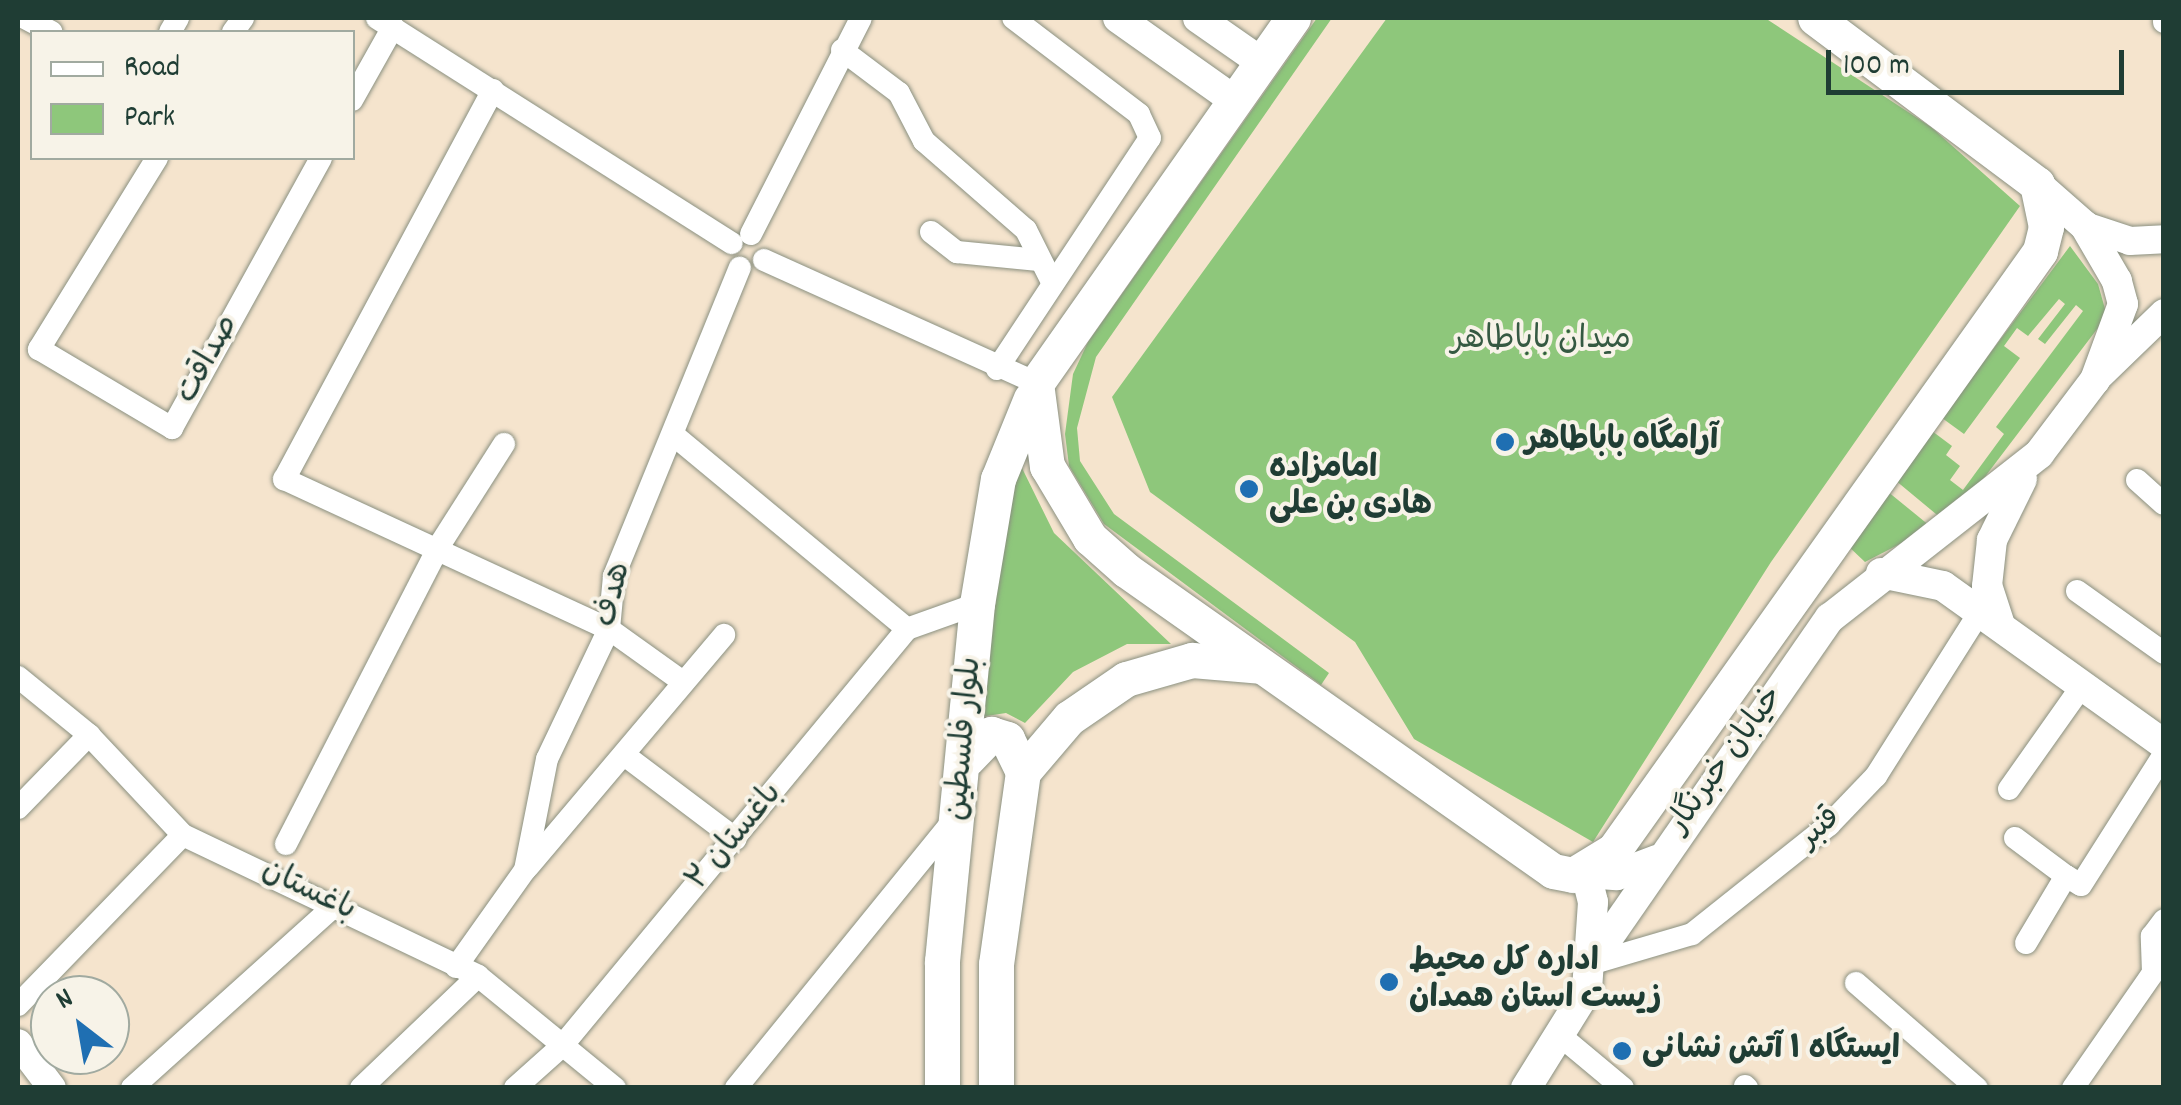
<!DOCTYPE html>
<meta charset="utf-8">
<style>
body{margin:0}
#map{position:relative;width:2181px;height:1105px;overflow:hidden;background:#f5e4cd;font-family:Dekko,"Playpen Sans Arabic",sans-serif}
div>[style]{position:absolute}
.green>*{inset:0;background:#8ec77b}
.roads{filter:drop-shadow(0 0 2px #8a9080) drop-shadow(0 0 2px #8a9080)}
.minor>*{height:22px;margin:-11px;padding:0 11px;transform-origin:11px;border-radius:11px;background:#fff}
.tertiary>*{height:28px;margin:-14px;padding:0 14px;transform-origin:14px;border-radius:14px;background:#fff}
.secondary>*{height:30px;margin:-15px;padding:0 15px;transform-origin:15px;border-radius:15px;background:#fff}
.primary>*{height:35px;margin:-17.5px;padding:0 17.5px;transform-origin:17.5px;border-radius:17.5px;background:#fff}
.dots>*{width:28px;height:28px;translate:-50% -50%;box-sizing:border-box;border:5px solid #f7f3e8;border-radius:50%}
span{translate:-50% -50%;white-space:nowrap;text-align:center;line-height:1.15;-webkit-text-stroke:8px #f7f3e8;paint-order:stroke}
.park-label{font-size:32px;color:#355942}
.street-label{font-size:32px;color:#1f3d34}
.poi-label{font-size:32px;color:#1f3d34;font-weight:700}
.left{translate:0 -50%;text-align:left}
.frame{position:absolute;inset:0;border:20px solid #1f3d34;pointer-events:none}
.legend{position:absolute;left:30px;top:30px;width:325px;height:130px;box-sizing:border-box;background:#f7f3e8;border:2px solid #a1aaa0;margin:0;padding:12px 18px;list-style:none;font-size:30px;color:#1f3d34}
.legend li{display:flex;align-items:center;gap:20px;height:50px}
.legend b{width:50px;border:2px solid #a1aaa0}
.north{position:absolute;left:30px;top:975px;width:100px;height:100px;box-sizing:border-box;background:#f7f3e8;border:2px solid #a1aaa0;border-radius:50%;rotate:329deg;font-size:28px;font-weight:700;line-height:40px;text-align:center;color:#1f3d34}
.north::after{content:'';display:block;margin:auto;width:35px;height:45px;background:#1f6fb2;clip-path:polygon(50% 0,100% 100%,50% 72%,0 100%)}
.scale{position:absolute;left:1826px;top:50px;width:298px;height:45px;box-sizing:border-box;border:5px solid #1f3d34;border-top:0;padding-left:12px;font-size:30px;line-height:35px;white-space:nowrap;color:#1f3d34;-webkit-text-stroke:8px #f7f3e8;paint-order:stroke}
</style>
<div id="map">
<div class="green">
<div style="clip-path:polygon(1317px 18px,1332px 18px,1096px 357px,1077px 428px,1080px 461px,1114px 514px,1329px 673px,1321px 685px,1104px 524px,1069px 466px,1065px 434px,1073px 374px,1088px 342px)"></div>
<div style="clip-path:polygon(1387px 18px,1765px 18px,1931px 127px,2020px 206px,1771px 562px,1593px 842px,1414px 739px,1355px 642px,1150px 492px,1112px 397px)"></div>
<div style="clip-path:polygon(2070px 246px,2098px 284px,2107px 316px,1956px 515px,1865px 562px,1847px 545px,1887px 491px,1930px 526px,1942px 519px,1895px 480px,1932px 431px,1952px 446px,1946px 455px,1960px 466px,1950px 480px,1963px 490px,2004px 434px,1996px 427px,2083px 311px,2076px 305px,2045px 344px,2038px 339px,2065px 304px,2059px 299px,2028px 336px,2017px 328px,2004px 346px,2020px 358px,1964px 434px,1942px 418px)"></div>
<div style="clip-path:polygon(1021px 466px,1054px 533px,1171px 644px,1127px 644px,1073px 672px,1025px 723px,1006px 713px,980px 717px,1004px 505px)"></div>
</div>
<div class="roads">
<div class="minor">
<div style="left:25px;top:18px;width:30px;rotate:28deg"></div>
<div style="left:377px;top:18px;width:420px;rotate:32.4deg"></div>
<div style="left:2164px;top:21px;width:1px;rotate:90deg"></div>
<div style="left:170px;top:32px;width:16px;rotate:-60deg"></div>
<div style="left:233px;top:32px;width:17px;rotate:-54deg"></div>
<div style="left:842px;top:50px;width:71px;rotate:37deg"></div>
<div style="left:899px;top:93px;width:54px;rotate:62.5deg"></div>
<div style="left:924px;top:141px;width:135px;rotate:41.1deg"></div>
<div style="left:1026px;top:230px;width:60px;rotate:63.4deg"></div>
<div style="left:493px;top:90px;width:442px;rotate:118.2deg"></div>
<div style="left:284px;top:479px;width:358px;rotate:24.8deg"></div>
<div style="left:609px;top:629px;width:91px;rotate:35.6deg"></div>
<div style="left:352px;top:100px;width:84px;rotate:-60.7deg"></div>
<div style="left:157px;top:158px;width:225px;rotate:121.7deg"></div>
<div style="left:39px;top:349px;width:155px;rotate:30.7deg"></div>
<div style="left:172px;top:428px;width:308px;rotate:-61.1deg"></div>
<div style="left:931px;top:232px;width:33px;rotate:38deg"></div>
<div style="left:957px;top:252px;width:82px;rotate:5.6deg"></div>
<div style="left:751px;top:234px;width:242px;rotate:-63deg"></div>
<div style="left:764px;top:260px;width:299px;rotate:24.3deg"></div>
<div style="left:997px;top:369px;width:277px;rotate:-56.5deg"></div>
<div style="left:1150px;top:138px;width:26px;rotate:-115deg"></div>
<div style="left:1139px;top:114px;width:158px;rotate:-142.7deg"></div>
<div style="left:676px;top:437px;width:300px;rotate:39.7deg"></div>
<div style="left:2137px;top:480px;width:36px;rotate:42deg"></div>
<div style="left:2077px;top:591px;width:107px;rotate:35.5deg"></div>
<div style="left:907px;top:629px;width:74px;rotate:-19.7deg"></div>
<div style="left:18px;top:677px;width:92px;rotate:39.2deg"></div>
<div style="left:89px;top:735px;width:137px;rotate:46.8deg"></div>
<div style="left:183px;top:835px;width:327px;rotate:25.5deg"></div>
<div style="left:478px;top:976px;width:177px;rotate:39.3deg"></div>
<div style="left:627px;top:757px;width:136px;rotate:37deg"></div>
<div style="left:2009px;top:789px;width:126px;rotate:-54.7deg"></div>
<div style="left:18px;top:808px;width:102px;rotate:-45.8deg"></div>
<div style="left:2015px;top:838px;width:64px;rotate:36.7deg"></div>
<div style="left:286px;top:844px;width:335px;rotate:-62.8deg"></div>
<div style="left:439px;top:546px;width:121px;rotate:-57.5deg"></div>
<div style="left:528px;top:867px;width:304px;rotate:-49.8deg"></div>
<div style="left:2026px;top:943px;width:78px;rotate:-59.2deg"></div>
<div style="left:2066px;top:876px;width:17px;rotate:31deg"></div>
<div style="left:2081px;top:885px;width:155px;rotate:-57.6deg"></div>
<div style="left:1590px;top:964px;width:106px;rotate:-16.4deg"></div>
<div style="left:1692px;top:934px;width:175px;rotate:-38.5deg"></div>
<div style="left:1829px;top:825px;width:68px;rotate:-46.2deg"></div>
<div style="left:1876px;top:776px;width:196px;rotate:-57.7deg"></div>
<div style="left:456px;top:967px;width:119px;rotate:-54.6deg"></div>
<div style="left:525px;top:870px;width:113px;rotate:-78.8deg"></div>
<div style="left:547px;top:759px;width:144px;rotate:-64.5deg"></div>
<div style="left:609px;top:629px;width:53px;rotate:-84.6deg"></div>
<div style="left:614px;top:576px;width:333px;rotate:-67.8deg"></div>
<div style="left:2153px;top:973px;width:37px;rotate:-92deg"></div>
<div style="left:2152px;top:936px;width:20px;rotate:-53deg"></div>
<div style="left:1856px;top:983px;width:160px;rotate:41deg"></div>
<div style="left:18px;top:1005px;width:237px;rotate:-45.9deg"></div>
<div style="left:1563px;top:1038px;width:78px;rotate:39.8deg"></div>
<div style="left:1745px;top:1086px;width:3px;rotate:45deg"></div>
<div style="left:132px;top:1088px;width:273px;rotate:-42deg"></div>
<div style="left:361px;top:1088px;width:162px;rotate:-43.7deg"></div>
<div style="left:515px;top:1088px;width:63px;rotate:-41.8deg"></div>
<div style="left:562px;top:1046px;width:541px;rotate:-50.4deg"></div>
<div style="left:736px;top:1088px;width:345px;rotate:-50.9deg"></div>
<div style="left:2073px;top:1088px;width:140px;rotate:-55.2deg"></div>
</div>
<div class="tertiary">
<div style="left:2085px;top:226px;width:47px;rotate:18.4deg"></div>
<div style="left:2130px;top:241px;width:34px;rotate:-3deg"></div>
<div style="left:2096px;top:379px;width:95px;rotate:-44.1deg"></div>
<div style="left:18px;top:1043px;width:56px;rotate:52.9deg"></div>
</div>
<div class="secondary">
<div style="left:1118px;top:18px;width:142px;rotate:35.3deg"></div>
<div style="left:1198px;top:18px;width:77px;rotate:34.9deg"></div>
<div style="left:1881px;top:573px;width:63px;rotate:11.8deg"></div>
<div style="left:1943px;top:586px;width:272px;rotate:35.6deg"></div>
<div style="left:1999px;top:622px;width:38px;rotate:-108deg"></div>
<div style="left:1987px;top:586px;width:46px;rotate:-83.8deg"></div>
<div style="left:1992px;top:540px;width:68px;rotate:-63.8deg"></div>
<div style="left:1590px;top:964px;width:421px;rotate:-55.3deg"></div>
<div style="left:1830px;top:618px;width:266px;rotate:-38.1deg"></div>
<div style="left:2039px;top:454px;width:93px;rotate:-52.9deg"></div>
<div style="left:2095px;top:380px;width:81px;rotate:-69.8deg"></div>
<div style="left:2123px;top:304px;width:24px;rotate:-105deg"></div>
<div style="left:2117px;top:281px;width:64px;rotate:-120.2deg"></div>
<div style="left:2085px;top:226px;width:64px;rotate:-138.8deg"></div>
<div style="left:1526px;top:1088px;width:115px;rotate:-58.1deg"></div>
<div style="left:1587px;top:990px;width:88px;rotate:-86.1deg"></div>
<div style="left:1593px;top:902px;width:30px;rotate:-104deg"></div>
<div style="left:1586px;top:873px;width:31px;rotate:4deg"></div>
<div style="left:1617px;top:875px;width:43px;rotate:-20.6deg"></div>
</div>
<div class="primary">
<div style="left:1293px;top:18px;width:446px;rotate:125.1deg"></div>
<div style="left:1036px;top:383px;width:84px;rotate:82.5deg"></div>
<div style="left:1047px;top:466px;width:84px;rotate:59.2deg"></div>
<div style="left:1090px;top:538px;width:48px;rotate:41.6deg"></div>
<div style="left:1126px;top:570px;width:522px;rotate:35.18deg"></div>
<div style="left:1553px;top:871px;width:20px;rotate:11deg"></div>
<div style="left:1573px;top:875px;width:48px;rotate:-31.4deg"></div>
<div style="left:1614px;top:850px;width:735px;rotate:-54.58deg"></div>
<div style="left:2040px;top:251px;width:25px;rotate:-76deg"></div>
<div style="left:2046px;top:227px;width:44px;rotate:-101.8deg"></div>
<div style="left:2037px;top:184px;width:277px;rotate:-143.2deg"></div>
<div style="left:967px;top:759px;width:35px;rotate:-46deg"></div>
<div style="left:991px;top:734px;width:17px;rotate:17deg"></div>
<div style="left:1007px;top:739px;width:37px;rotate:64deg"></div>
<div style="left:942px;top:1088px;width:127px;rotate:-90deg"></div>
<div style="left:942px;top:961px;width:359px;rotate:-84.4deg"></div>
<div style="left:977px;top:604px;width:127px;rotate:-80.5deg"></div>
<div style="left:998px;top:479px;width:87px;rotate:-67.8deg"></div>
<div style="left:996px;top:1088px;width:124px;rotate:-90deg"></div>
<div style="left:996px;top:964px;width:194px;rotate:-82deg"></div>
<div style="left:1023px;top:772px;width:71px;rotate:-49.6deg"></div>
<div style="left:1069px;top:718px;width:69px;rotate:-34.4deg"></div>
<div style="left:1126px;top:679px;width:69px;rotate:-16.1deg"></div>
<div style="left:1192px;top:660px;width:68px;rotate:5deg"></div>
</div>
</div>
<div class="dots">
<div style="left:1505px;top:442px;background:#1f6fb2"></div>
<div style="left:1249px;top:489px;background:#1f6fb2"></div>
<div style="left:1389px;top:982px;background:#1f6fb2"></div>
<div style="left:1622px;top:1051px;background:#1f6fb2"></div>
</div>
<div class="park-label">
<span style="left:1541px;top:341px">میدان باباطاهر</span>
</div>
<div class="street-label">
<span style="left:209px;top:360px;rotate:-61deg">صداقت</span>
<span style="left:615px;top:595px;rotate:-76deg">هدف</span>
<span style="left:966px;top:739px;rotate:-85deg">بلوار فلسطین</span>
<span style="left:1727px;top:761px;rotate:-54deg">خیابان خبرنگار</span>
<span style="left:1821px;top:829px;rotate:-42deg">قنبر</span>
<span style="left:736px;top:838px;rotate:-50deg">باغستان ۲</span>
<span style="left:308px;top:892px;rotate:26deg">باغستان</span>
</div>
<div class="poi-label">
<span class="left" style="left:1525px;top:442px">آرامگاه باباطاهر</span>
<span class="left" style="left:1269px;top:489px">امامزاده<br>هادی بن علی</span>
<span class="left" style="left:1409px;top:982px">اداره کل محیط<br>زیست استان همدان</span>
<span class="left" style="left:1642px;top:1051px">ایستگاه ۱ آتش نشانی</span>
</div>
<div class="frame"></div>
<ul class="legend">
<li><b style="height:12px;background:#fff"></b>Road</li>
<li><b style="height:28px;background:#8ec77b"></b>Park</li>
</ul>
<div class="north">N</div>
<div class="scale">100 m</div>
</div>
